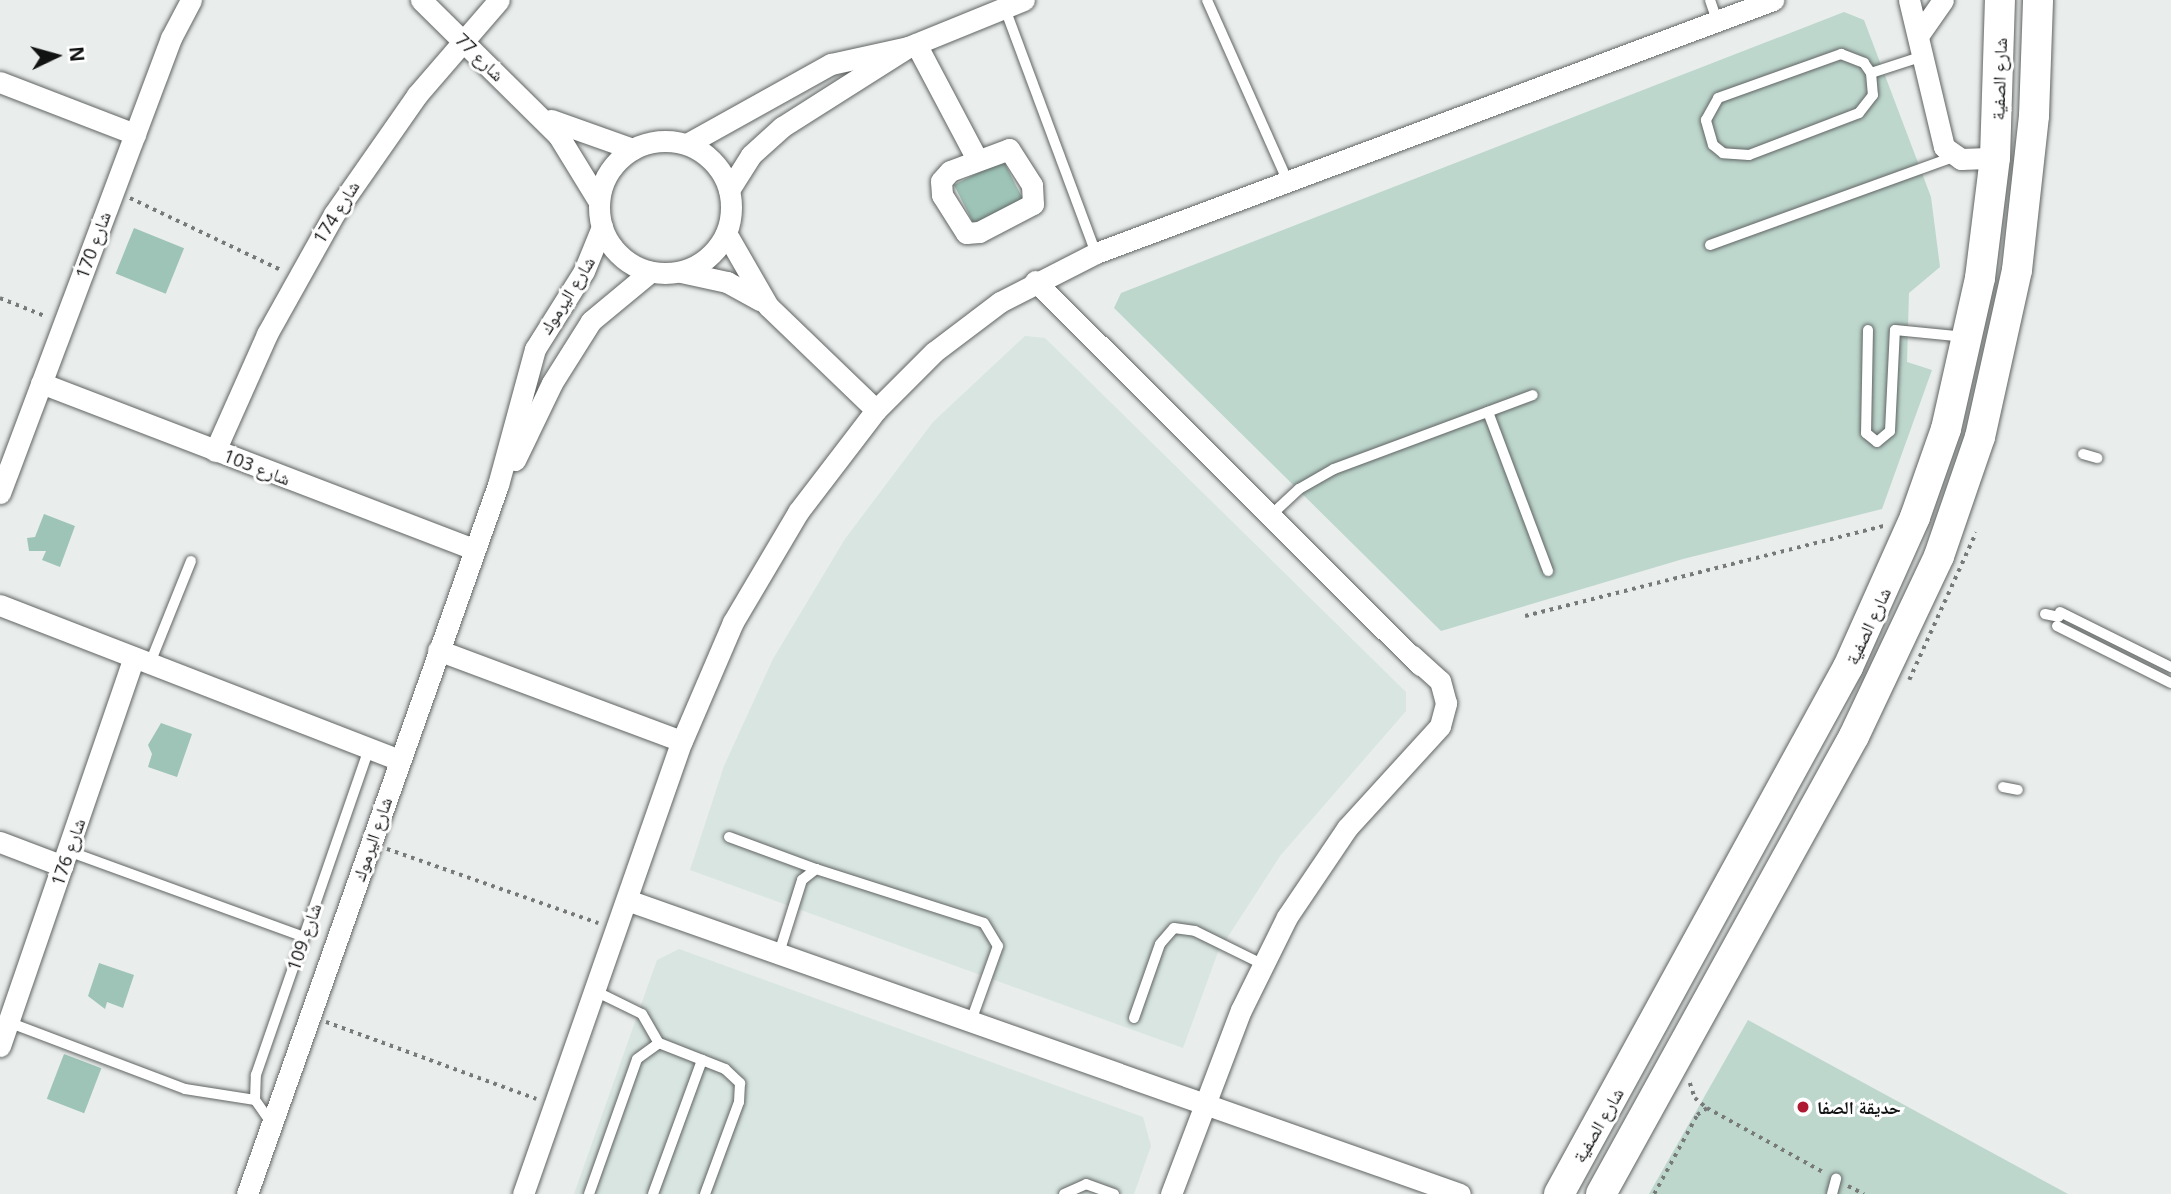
<!DOCTYPE html>
<meta charset="utf-8">
<style>
body{margin:0}
#map{position:relative;width:2171px;height:1194px;overflow:hidden;background:#e9edec;font-family:"Open Sans","Noto Naskh Arabic",sans-serif}
div>[style]{position:absolute}
.built>*{inset:0;background:#d8e5e0}
.green>*{inset:0;background:#bdd7cd}
.building>*{inset:0;background:#9dc4b6;transform-origin:0 0}
.path>*{height:3.5px;margin-top:-1.75px;transform-origin:0;background:repeating-linear-gradient(90deg,#777a79 0 3.5px,transparent 0 8.5px)}
.roads{filter:drop-shadow(0 0 2px #606463) drop-shadow(0 0 2px #606463)}
.lane>*{height:10px;margin:-5px;padding:0 5px;transform-origin:5px;border-radius:5px;background:#fff}
.street>*{height:21px;margin:-10.5px;padding:0 10.5px;transform-origin:10.5px;border-radius:10.5px;background:#fff}
.street>.ring{margin:-10.5px;padding:0;box-sizing:content-box;background:none;border:21px solid #fff;border-radius:50%}
.secondary>*{height:30px;margin:-15px;padding:0 15px;transform-origin:15px;border-radius:15px;background:#fff}
.dots>*{width:19px;height:19px;translate:-50% -50%;box-sizing:border-box;border:4px solid #fff;border-radius:50%}
span{translate:-50% -50%;white-space:nowrap;text-align:center;line-height:1.15;-webkit-text-stroke:6px #fff;paint-order:stroke}
.street-label{font-size:18px;color:#111312}
.poi-label{font-size:18px;color:#111312;font-weight:700}
.left{translate:0 -50%;text-align:left}
.north{position:absolute;left:21px;top:21px;width:70px;height:70px;-webkit-text-stroke:5px #fff;paint-order:stroke;rotate:85deg;font-size:19px;font-weight:700;line-height:28px;text-align:center;color:#111312}
.north::after{content:'';display:block;margin:auto;width:24px;height:32px;background:#111312;clip-path:polygon(50% 0,100% 100%,50% 72%,0 100%)}
</style>
<div id="map">
<div class="built">
<div style="clip-path:polygon(1025px 336px,1045px 338px,1406px 692px,1406px 711px,1280px 856px,1218px 952px,1183px 1048px,690px 870px,724px 766px,773px 659px,845px 539px,933px 422px)"></div>
<div style="clip-path:polygon(679px 949px,1143px 1117px,1151px 1146px,1134px 1194px,574px 1194px,657px 960px)"></div>
</div>
<div class="green">
<div style="clip-path:polygon(1844px 12px,1864px 20px,1931px 197px,1940px 267px,1909px 293px,1907px 362px,1932px 370px,1882px 509px,1683px 559px,1441px 631px,1114px 308px,1121px 293px)"></div>
<div style="clip-path:polygon(1748px 1020px,2068px 1194px,1649px 1194px)"></div>
</div>
<div class="building">
<div style="left:1003px;top:160px;width:45px;height:55px;rotate:63deg"></div>
<div style="left:134px;top:228px;width:54px;height:49px;rotate:22deg"></div>
<div style="clip-path:polygon(44px 514px,75px 526px,60px 567px,42px 560px,46px 551px,29px 551px,27px 538px,35px 537px)"></div>
<div style="clip-path:polygon(161px 723px,192px 734px,177px 777px,148px 767px,152px 754px,148px 745px)"></div>
<div style="clip-path:polygon(99px 963px,134px 975px,123px 1008px,107px 1002px,105px 1009px,88px 996px)"></div>
<div style="left:64px;top:1054px;width:40px;height:48px;rotate:21deg"></div>
</div>
<div class="path">
<div style="left:130px;top:198px;width:167px;rotate:25.5deg"></div>
<div style="left:0;top:298px;width:48px;rotate:21.8deg"></div>
<div style="left:1525px;top:616px;width:372px;rotate:-14.1deg"></div>
<div style="left:1909px;top:680px;width:162px;rotate:-65.6deg"></div>
<div style="left:387px;top:849px;width:224px;rotate:19.3deg"></div>
<div style="left:326px;top:1022px;width:224px;rotate:20.1deg"></div>
<div style="left:1690px;top:1083px;width:16px;rotate:72deg"></div>
<div style="left:1695px;top:1098px;width:16px;rotate:40deg"></div>
<div style="left:1848px;top:1186px;width:18px;rotate:27deg"></div>
<div style="left:1654px;top:1194px;width:90px;rotate:-61.4deg"></div>
<div style="left:1697px;top:1115px;width:12px;rotate:-35deg"></div>
<div style="left:1707px;top:1108px;width:132px;rotate:28.9deg"></div>
</div>
<div class="roads">
<div class="lane">
<div style="left:1207px;top:0;width:197px;rotate:66deg"></div>
<div style="left:1710px;top:0;width:21px;rotate:71deg"></div>
<div style="left:1004px;top:6px;width:264px;rotate:69.6deg"></div>
<div style="left:1841px;top:54px;width:25px;rotate:21deg"></div>
<div style="left:1864px;top:63px;width:12px;rotate:55deg"></div>
<div style="left:1871px;top:73px;width:22px;rotate:85deg"></div>
<div style="left:1873px;top:95px;width:23px;rotate:128deg"></div>
<div style="left:1859px;top:113px;width:118px;rotate:159.1deg"></div>
<div style="left:1749px;top:155px;width:26px;rotate:-176deg"></div>
<div style="left:1723px;top:153px;width:13px;rotate:-141deg"></div>
<div style="left:1713px;top:145px;width:26px;rotate:-106deg"></div>
<div style="left:1706px;top:120px;width:25px;rotate:-61deg"></div>
<div style="left:1718px;top:98px;width:131px;rotate:-19.7deg"></div>
<div style="left:1871px;top:73px;width:55px;rotate:-18.1deg"></div>
<div style="left:1710px;top:245px;width:258px;rotate:-19.9deg"></div>
<div style="left:1868px;top:330px;width:103px;rotate:91.1deg"></div>
<div style="left:1866px;top:433px;width:14px;rotate:39deg"></div>
<div style="left:1877px;top:442px;width:17px;rotate:-40deg"></div>
<div style="left:1890px;top:431px;width:101px;rotate:-87.2deg"></div>
<div style="left:1895px;top:330px;width:71px;rotate:5.6deg"></div>
<div style="left:1488px;top:412px;width:170px;rotate:69.3deg"></div>
<div style="left:2083px;top:454px;width:15px;rotate:16deg"></div>
<div style="left:1270px;top:516px;width:40px;rotate:-43deg"></div>
<div style="left:1299px;top:489px;width:40px;rotate:-29.7deg"></div>
<div style="left:1334px;top:469px;width:212px;rotate:-20.4deg"></div>
<div style="left:2060px;top:612px;width:124px;rotate:26.4deg"></div>
<div style="left:2045px;top:614px;width:14px;rotate:12deg"></div>
<div style="left:2057px;top:626px;width:127px;rotate:26.6deg"></div>
<div style="left:150px;top:663px;width:110px;rotate:-68.1deg"></div>
<div style="left:2003px;top:787px;width:15px;rotate:11deg"></div>
<div style="left:729px;top:837px;width:93px;rotate:20.2deg"></div>
<div style="left:68px;top:851px;width:251px;rotate:20deg"></div>
<div style="left:779px;top:953px;width:77px;rotate:-72.5deg"></div>
<div style="left:802px;top:880px;width:18px;rotate:-38deg"></div>
<div style="left:816px;top:869px;width:176px;rotate:17.8deg"></div>
<div style="left:984px;top:923px;width:27px;rotate:59deg"></div>
<div style="left:998px;top:946px;width:80px;rotate:109.8deg"></div>
<div style="left:595px;top:991px;width:52px;rotate:26.1deg"></div>
<div style="left:642px;top:1014px;width:34px;rotate:60deg"></div>
<div style="left:1134px;top:1018px;width:78px;rotate:-70.6deg"></div>
<div style="left:1160px;top:944px;width:21px;rotate:-49deg"></div>
<div style="left:1174px;top:928px;width:21px;rotate:8deg"></div>
<div style="left:1195px;top:931px;width:75px;rotate:26.2deg"></div>
<div style="left:8px;top:1022px;width:189px;rotate:20.7deg"></div>
<div style="left:185px;top:1089px;width:71px;rotate:8.9deg"></div>
<div style="left:272px;top:1124px;width:29px;rotate:-125deg"></div>
<div style="left:255px;top:1100px;width:25px;rotate:-88deg"></div>
<div style="left:256px;top:1075px;width:346px;rotate:-70.9deg"></div>
<div style="left:589px;top:1194px;width:143px;rotate:-70.4deg"></div>
<div style="left:637px;top:1059px;width:27px;rotate:-36deg"></div>
<div style="left:659px;top:1043px;width:71px;rotate:21.5deg"></div>
<div style="left:725px;top:1069px;width:21px;rotate:43deg"></div>
<div style="left:740px;top:1083px;width:19px;rotate:93deg"></div>
<div style="left:739px;top:1102px;width:98px;rotate:110.3deg"></div>
<div style="left:653px;top:1194px;width:143px;rotate:-69.9deg"></div>
<div style="left:1064px;top:1194px;width:24px;rotate:-24deg"></div>
<div style="left:1086px;top:1184px;width:30px;rotate:20deg"></div>
<div style="left:1832px;top:1194px;width:16px;rotate:-75deg"></div>
</div>
<div class="street">
<div style="left:421px;top:0;width:192px;rotate:44.6deg"></div>
<div style="left:558px;top:135px;width:79px;rotate:58.5deg"></div>
<div style="left:1909px;top:0;width:151px;rotate:76.6deg"></div>
<div style="left:1944px;top:147px;width:21px;rotate:35deg"></div>
<div style="left:1961px;top:159px;width:34px;rotate:-2deg"></div>
<div style="left:1920px;top:33px;width:40px;rotate:-55.1deg"></div>
<div style="left:916px;top:44px;width:130px;rotate:62.1deg"></div>
<div style="left:0;top:82px;width:145px;rotate:21.1deg"></div>
<div style="left:551px;top:120px;width:87px;rotate:19.5deg"></div>
<div class="ring" style="left:599px;top:141px;width:111px;height:111px"></div>
<div style="left:687px;top:144px;width:165px;rotate:-29.1deg"></div>
<div style="left:831px;top:64px;width:79px;rotate:-12.4deg"></div>
<div style="left:1009px;top:149px;width:43px;rotate:57.4deg"></div>
<div style="left:1032px;top:185px;width:19px;rotate:87deg"></div>
<div style="left:1033px;top:204px;width:61px;rotate:152.6deg"></div>
<div style="left:979px;top:232px;width:13px;rotate:176deg"></div>
<div style="left:966px;top:233px;width:45px;rotate:-122.3deg"></div>
<div style="left:942px;top:195px;width:14px;rotate:-94deg"></div>
<div style="left:941px;top:181px;width:13px;rotate:-48deg"></div>
<div style="left:950px;top:171px;width:63px;rotate:-20.4deg"></div>
<div style="left:729px;top:190px;width:41px;rotate:-57.8deg"></div>
<div style="left:751px;top:155px;width:42px;rotate:-42.1deg"></div>
<div style="left:782px;top:127px;width:149px;rotate:-32.4deg"></div>
<div style="left:908px;top:47px;width:125px;rotate:-22.1deg"></div>
<div style="left:726px;top:233px;width:84px;rotate:60.1deg"></div>
<div style="left:768px;top:306px;width:150px;rotate:43.9deg"></div>
<div style="left:681px;top:272px;width:47px;rotate:12.3deg"></div>
<div style="left:727px;top:282px;width:38px;rotate:29deg"></div>
<div style="left:1035px;top:281px;width:544px;rotate:44.93deg"></div>
<div style="left:41px;top:383px;width:464px;rotate:21deg"></div>
<div style="left:215px;top:451px;width:128px;rotate:-66deg"></div>
<div style="left:267px;top:334px;width:137px;rotate:-60.8deg"></div>
<div style="left:334px;top:214px;width:145px;rotate:-55.1deg"></div>
<div style="left:417px;top:95px;width:125px;rotate:-49.2deg"></div>
<div style="left:515px;top:460px;width:85px;rotate:-64.3deg"></div>
<div style="left:552px;top:383px;width:73px;rotate:-57.8deg"></div>
<div style="left:591px;top:321px;width:77px;rotate:-39.7deg"></div>
<div style="left:0;top:493px;width:486px;rotate:-69.4deg"></div>
<div style="left:171px;top:38px;width:43px;rotate:-62.2deg"></div>
<div style="left:0;top:605px;width:429px;rotate:21.2deg"></div>
<div style="left:438px;top:650px;width:260px;rotate:20.5deg"></div>
<div style="left:0;top:842px;width:67px;rotate:20.9deg"></div>
<div style="left:627px;top:900px;width:883px;rotate:19.44deg"></div>
<div style="left:0;top:1046px;width:411px;rotate:-71deg"></div>
<div style="left:247px;top:1194px;width:752px;rotate:-70.51deg"></div>
<div style="left:498px;top:485px;width:141px;rotate:-74.8deg"></div>
<div style="left:535px;top:349px;width:92px;rotate:-57.9deg"></div>
<div style="left:584px;top:271px;width:48px;rotate:-67.8deg"></div>
<div style="left:523px;top:1194px;width:480px;rotate:-70.7deg"></div>
<div style="left:682px;top:741px;width:129px;rotate:-66.8deg"></div>
<div style="left:733px;top:622px;width:128px;rotate:-59.4deg"></div>
<div style="left:798px;top:512px;width:128px;rotate:-52.6deg"></div>
<div style="left:876px;top:410px;width:82px;rotate:-45deg"></div>
<div style="left:934px;top:352px;width:83px;rotate:-37.1deg"></div>
<div style="left:1000px;top:302px;width:108px;rotate:-27deg"></div>
<div style="left:1096px;top:253px;width:723px;rotate:-20.49deg"></div>
<div style="left:1171px;top:1194px;width:197px;rotate:-69.2deg"></div>
<div style="left:1241px;top:1010px;width:104px;rotate:-63.7deg"></div>
<div style="left:1287px;top:917px;width:107px;rotate:-56deg"></div>
<div style="left:1347px;top:828px;width:138px;rotate:-47.6deg"></div>
<div style="left:1440px;top:726px;width:24px;rotate:-75deg"></div>
<div style="left:1446px;top:703px;width:23px;rotate:-105deg"></div>
<div style="left:1440px;top:681px;width:39px;rotate:-138deg"></div>
</div>
<div class="secondary">
<div style="left:1559px;top:1194px;width:601px;rotate:-61.26deg"></div>
<div style="left:1848px;top:667px;width:164px;rotate:-65.9deg"></div>
<div style="left:1915px;top:517px;width:93px;rotate:-70.6deg"></div>
<div style="left:1946px;top:429px;width:155px;rotate:-77.3deg"></div>
<div style="left:1980px;top:278px;width:121px;rotate:-82.9deg"></div>
<div style="left:1995px;top:158px;width:158px;rotate:-88.2deg"></div>
<div style="left:1601px;top:1194px;width:523px;rotate:-61.08deg"></div>
<div style="left:1854px;top:736px;width:199px;rotate:-64.7deg"></div>
<div style="left:1939px;top:556px;width:126px;rotate:-71deg"></div>
<div style="left:1980px;top:437px;width:171px;rotate:-77.5deg"></div>
<div style="left:2017px;top:270px;width:155px;rotate:-83.7deg"></div>
<div style="left:2034px;top:116px;width:116px;rotate:-88deg"></div>
</div>
</div>
<div class="dots">
<div style="left:1803px;top:1107px;background:#ae1a31"></div>
</div>
<div class="street-label">
<span style="left:480px;top:57px;rotate:44deg">شارع 77</span>
<span style="left:1999px;top:79px;rotate:-88deg">شارع الصفية</span>
<span style="left:336px;top:212px;rotate:-58deg">شارع 174</span>
<span style="left:93px;top:245px;rotate:-70deg">شارع 170</span>
<span style="left:567px;top:295px;rotate:-58deg">شارع اليرموك</span>
<span style="left:257px;top:467px;rotate:21deg">شارع 103</span>
<span style="left:1868px;top:626px;rotate:-65deg">شارع الصفية</span>
<span style="left:372px;top:839px;rotate:-71deg">شارع اليرموك</span>
<span style="left:68px;top:852px;rotate:-71deg">شارع 176</span>
<span style="left:304px;top:937px;rotate:-71deg">شارع 109</span>
<span style="left:1598px;top:1125px;rotate:-60deg">شارع الصفية</span>
</div>
<div class="poi-label">
<span class="left" style="left:1817px;top:1107px">حديقة الصفا</span>
</div>
<div class="north">N</div>
</div>
